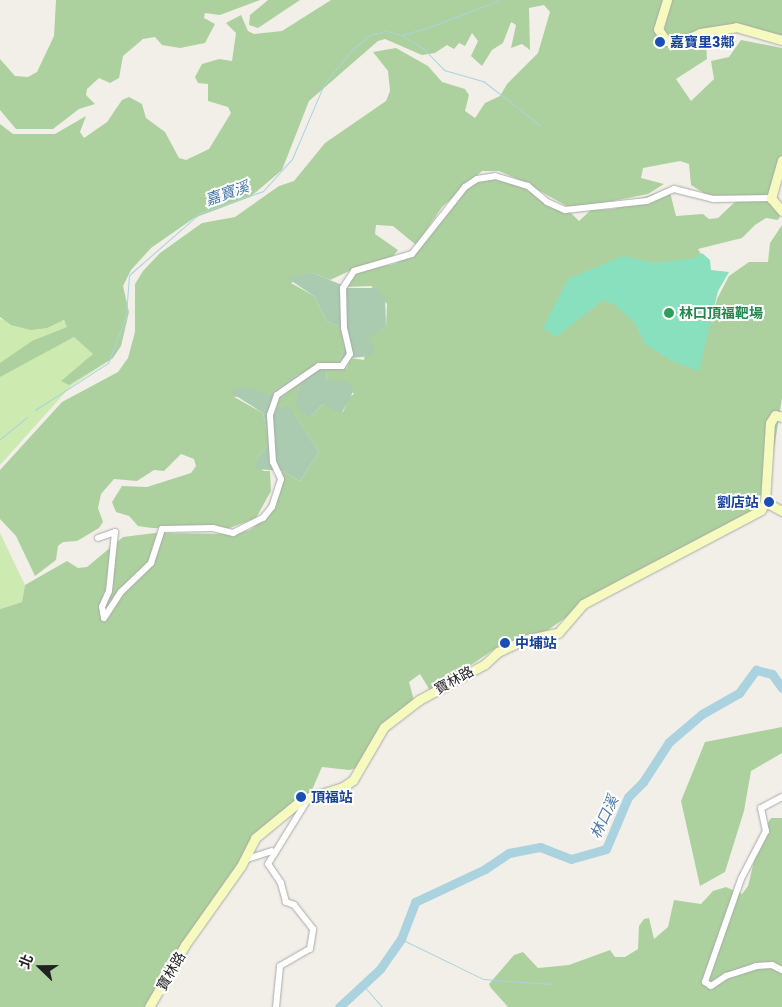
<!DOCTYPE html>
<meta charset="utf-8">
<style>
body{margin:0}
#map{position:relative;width:782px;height:1007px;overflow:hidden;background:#f2efe9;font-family:Poppins,"Noto Sans TC",sans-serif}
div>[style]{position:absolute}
.grass>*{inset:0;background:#cdebb0}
.forest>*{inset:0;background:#add19e}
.cemetery>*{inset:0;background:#aacbaf}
.pitch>*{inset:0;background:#88e0be}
.stream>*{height:1px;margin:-0.5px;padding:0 0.5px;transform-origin:0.5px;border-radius:0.5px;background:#aad3df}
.river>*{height:9px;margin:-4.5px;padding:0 4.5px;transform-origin:4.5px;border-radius:4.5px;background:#aad3df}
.roads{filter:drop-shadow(0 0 1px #a9a9a9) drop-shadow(0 0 1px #a9a9a9)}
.street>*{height:6px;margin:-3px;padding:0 3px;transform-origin:3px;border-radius:3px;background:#fff}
.secondary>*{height:9px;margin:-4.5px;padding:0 4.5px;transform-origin:4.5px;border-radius:4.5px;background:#f7fabf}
.dots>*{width:14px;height:14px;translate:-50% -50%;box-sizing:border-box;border:2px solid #fff;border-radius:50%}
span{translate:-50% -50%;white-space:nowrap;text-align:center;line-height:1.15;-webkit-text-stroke:4px #fff;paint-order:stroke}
.transit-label{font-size:14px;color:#164399;font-weight:700}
.left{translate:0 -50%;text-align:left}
.right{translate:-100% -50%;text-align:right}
.leisure-label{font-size:14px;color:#27864d;font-weight:700}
.street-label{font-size:14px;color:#222}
.water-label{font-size:15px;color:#4a7aab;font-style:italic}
.north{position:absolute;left:15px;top:942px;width:50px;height:50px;-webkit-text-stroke:4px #fff;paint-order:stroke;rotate:292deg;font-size:14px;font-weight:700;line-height:20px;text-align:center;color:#222}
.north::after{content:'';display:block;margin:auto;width:18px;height:22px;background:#222;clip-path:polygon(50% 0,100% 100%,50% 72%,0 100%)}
</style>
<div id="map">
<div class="grass">
<div style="clip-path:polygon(49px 317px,64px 321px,112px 359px,71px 386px,0 465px,0 319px,12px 321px)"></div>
<div style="clip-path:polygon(0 533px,25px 585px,22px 602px,0 609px)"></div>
</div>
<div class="forest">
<div style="clip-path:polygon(56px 0,260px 0,220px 15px,205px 13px,204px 18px,215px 24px,205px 43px,180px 48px,162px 45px,155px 37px,143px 39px,123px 56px,119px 78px,110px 83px,99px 78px,87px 89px,86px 95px,95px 104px,79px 109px,53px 129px,16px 129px,0 110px,0 59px,15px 76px,28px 77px,37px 72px,54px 36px)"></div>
<div style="clip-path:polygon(268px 0,300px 0,258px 28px,249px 25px,250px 15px)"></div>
<div style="clip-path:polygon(331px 0,665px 0,656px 29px,676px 45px,715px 36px,706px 43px,707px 59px,676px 79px,691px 101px,714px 79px,711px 61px,729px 57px,741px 40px,782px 48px,782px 158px,770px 193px,764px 196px,707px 195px,691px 185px,689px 164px,680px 161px,643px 168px,641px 178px,664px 184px,648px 194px,572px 209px,522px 181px,499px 171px,482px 171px,442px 207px,416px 245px,393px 226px,376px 225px,375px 234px,398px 250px,390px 260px,358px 267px,330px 280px,313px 273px,291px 283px,314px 296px,327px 321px,340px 327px,344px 344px,340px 364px,299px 374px,269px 395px,234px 397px,263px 413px,269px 443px,257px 459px,263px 471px,270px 471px,271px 491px,256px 518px,227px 529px,152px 528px,138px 526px,129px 516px,116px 512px,112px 502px,122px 486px,147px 487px,191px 473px,196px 466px,194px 459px,181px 454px,164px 471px,154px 470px,137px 481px,114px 479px,101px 494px,98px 508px,103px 522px,99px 528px,77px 541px,63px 542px,58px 546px,56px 560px,35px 576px,16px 536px,0 519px,0 470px,62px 402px,118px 372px,128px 358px,135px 332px,135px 284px,143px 271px,160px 253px,202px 223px,235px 217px,279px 186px,294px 181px,325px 143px,386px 101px,390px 91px,388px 71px,373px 52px,396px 48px,428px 66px,442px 82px,465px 89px,469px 95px,465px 111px,475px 118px,485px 103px,500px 96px,507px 84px,538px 53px,550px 12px,544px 5px,529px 8px,530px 50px,522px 44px,511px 48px,516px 25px,511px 22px,503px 43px,492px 50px,482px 66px,471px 56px,478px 41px,472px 33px,465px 46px,459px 43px,454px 49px,447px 45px,435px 53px,422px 55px,385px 39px,378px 41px,309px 101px,282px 170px,250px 197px,194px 218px,151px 248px,131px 270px,123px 286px,129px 312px,121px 346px,113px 358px,69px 385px,61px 381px,93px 354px,74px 337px,0 377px,0 363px,32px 341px,67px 327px,64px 320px,47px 328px,31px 330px,11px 325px,0 317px,0 124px,13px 134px,55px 134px,86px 116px,80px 132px,84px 138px,107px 122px,122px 100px,129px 97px,142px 104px,146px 118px,165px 132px,179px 158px,186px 160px,209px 149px,231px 113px,228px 107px,208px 101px,208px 84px,198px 83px,195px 77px,202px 64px,219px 59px,232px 61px,236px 33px,226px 23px,241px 15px,248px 31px,254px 34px,282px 31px)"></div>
<div style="clip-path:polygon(671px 0,782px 0,782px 41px,725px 30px,667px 36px,664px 30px)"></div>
<div style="clip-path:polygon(480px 178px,506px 179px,569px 211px,579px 221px,591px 210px,614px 209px,669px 188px,676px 216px,703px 214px,709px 219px,718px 218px,738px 199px,768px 199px,781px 214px,778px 220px,766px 218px,755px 225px,742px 238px,698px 249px,702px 256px,703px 346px,717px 299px,729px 276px,749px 262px,768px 262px,770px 243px,782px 225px,782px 398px,766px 500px,740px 522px,619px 580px,548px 630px,499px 646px,431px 692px,420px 674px,409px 682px,415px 704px,397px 718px,361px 767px,349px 770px,322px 767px,311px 792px,258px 837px,148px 1007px,0 1007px,0 609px,22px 602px,25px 585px,67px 561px,78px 568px,87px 567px,123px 537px,155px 533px,236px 534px,250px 530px,264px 519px,280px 494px,282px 471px,300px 481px,319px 452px,294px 414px,276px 408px,277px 402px,299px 383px,298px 393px,310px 417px,323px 404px,343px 412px,349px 397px,354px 394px,345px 381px,327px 381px,326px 370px,346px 369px,351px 358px,364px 360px,368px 337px,386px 327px,387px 304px,371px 286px,346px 287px,358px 271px,394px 264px,412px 256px,466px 189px)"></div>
<div style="clip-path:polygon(782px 727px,782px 753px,751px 771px,744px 811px,725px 872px,700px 886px,681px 801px,705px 742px)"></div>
<div style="clip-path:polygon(771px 818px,782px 818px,782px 1007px,508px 1007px,491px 988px,489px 984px,514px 955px,523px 952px,538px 968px,569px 965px,610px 950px,615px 957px,625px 957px,638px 949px,639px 926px,644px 919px,649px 918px,654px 939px,668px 927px,674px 900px,701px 904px,713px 891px,726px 887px,742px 894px,748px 886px,760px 836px)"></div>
</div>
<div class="cemetery">
<div style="clip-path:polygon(313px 273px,349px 288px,376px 288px,385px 297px,386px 327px,368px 338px,375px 347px,372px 356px,351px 358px,344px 371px,326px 370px,327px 381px,348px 381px,354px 390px,341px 414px,323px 404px,310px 417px,304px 415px,296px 406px,299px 383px,277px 402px,276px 408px,289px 406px,319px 452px,300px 481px,282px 471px,256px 469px,257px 459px,269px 443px,263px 413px,230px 392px,243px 386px,269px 395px,299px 374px,340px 364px,344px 344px,340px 327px,327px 321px,314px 296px,287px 278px)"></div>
</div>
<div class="pitch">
<div style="clip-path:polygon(702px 253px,710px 260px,711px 270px,729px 272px,718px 291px,699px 371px,672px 361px,645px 344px,634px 322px,615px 305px,603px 300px,556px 337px,543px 328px,568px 279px,623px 256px,654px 263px,696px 258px)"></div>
</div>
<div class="stream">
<div style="left:401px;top:35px;width:26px;rotate:31deg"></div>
<div style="left:423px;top:48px;width:30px;rotate:46deg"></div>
<div style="left:444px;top:70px;width:41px;rotate:15.8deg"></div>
<div style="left:483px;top:81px;width:72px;rotate:37.7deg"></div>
<div style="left:35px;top:410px;width:87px;rotate:-32.8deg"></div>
<div style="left:108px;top:363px;width:50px;rotate:-69deg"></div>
<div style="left:126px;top:316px;width:41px;rotate:-85.8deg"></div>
<div style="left:129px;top:275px;width:94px;rotate:-41.1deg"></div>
<div style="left:200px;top:213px;width:67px;rotate:-19.2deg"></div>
<div style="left:263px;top:191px;width:43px;rotate:-47.8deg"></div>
<div style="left:292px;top:159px;width:82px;rotate:-66.9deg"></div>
<div style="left:324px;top:84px;width:44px;rotate:-50.5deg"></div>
<div style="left:352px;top:50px;width:23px;rotate:-40deg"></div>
<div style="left:370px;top:35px;width:16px;rotate:-14deg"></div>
<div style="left:386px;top:31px;width:16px;rotate:15deg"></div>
<div style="left:401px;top:35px;width:24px;rotate:-15deg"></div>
<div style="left:424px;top:29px;width:81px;rotate:-20.9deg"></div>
<div style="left:0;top:439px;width:35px;rotate:-39deg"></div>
<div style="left:401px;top:939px;width:91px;rotate:26deg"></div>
<div style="left:483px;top:979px;width:69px;rotate:4.1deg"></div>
<div style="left:362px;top:984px;width:30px;rotate:49deg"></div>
</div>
<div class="river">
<div style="left:339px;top:1007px;width:56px;rotate:-42.8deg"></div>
<div style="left:380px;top:969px;width:37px;rotate:-55deg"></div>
<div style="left:401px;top:939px;width:40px;rotate:-69deg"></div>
<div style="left:415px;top:902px;width:77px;rotate:-25.2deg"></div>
<div style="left:485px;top:869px;width:29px;rotate:-34deg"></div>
<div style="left:509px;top:853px;width:32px;rotate:-11deg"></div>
<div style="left:540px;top:847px;width:33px;rotate:21deg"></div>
<div style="left:571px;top:859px;width:36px;rotate:-16deg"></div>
<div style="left:606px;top:849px;width:56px;rotate:-67.1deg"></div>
<div style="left:628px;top:797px;width:21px;rotate:-45deg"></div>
<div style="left:643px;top:782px;width:48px;rotate:-57deg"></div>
<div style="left:669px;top:742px;width:43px;rotate:-40.3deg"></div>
<div style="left:702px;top:714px;width:43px;rotate:-29.6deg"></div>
<div style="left:739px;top:693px;width:29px;rotate:-54deg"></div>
<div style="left:756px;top:670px;width:16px;rotate:14deg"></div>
<div style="left:772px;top:674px;width:17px;rotate:54deg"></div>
</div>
<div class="roads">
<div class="street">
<div style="left:98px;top:538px;width:18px;rotate:-19deg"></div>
<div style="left:115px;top:532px;width:59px;rotate:95.8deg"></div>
<div style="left:109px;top:591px;width:17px;rotate:114deg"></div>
<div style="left:102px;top:607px;width:11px;rotate:80deg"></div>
<div style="left:104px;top:618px;width:31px;rotate:-57deg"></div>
<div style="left:121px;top:592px;width:42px;rotate:-44deg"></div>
<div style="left:151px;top:563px;width:36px;rotate:-72deg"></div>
<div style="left:162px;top:529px;width:51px;rotate:-1.1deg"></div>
<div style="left:213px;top:528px;width:21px;rotate:14deg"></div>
<div style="left:233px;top:533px;width:34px;rotate:-27deg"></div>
<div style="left:263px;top:518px;width:14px;rotate:-51deg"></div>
<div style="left:272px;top:507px;width:29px;rotate:-72deg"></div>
<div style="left:281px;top:479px;width:19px;rotate:-115deg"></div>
<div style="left:273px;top:462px;width:47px;rotate:-93.7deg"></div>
<div style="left:270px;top:415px;width:21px;rotate:-71deg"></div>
<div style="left:277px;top:395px;width:51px;rotate:-34.6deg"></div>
<div style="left:319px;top:366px;width:23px"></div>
<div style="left:342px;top:366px;width:14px;rotate:-56deg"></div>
<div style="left:350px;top:354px;width:27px;rotate:-103deg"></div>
<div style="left:344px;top:328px;width:40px;rotate:-91.4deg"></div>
<div style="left:343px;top:288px;width:20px;rotate:-57deg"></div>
<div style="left:354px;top:271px;width:60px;rotate:-16.3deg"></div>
<div style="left:412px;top:254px;width:85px;rotate:-51.7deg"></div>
<div style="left:465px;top:187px;width:14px;rotate:-34deg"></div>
<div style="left:477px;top:179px;width:18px;rotate:-9deg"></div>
<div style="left:495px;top:176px;width:34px;rotate:17deg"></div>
<div style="left:528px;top:186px;width:25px;rotate:40deg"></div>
<div style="left:547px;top:202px;width:20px;rotate:24deg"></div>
<div style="left:565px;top:210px;width:82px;rotate:-6.3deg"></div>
<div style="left:647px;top:201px;width:30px;rotate:-24deg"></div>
<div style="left:674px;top:189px;width:40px;rotate:14.4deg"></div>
<div style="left:713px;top:199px;width:58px;rotate:-1deg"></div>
<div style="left:782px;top:797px;width:24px;rotate:152deg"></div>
<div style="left:761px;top:808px;width:24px;rotate:78deg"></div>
<div style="left:766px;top:831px;width:54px;rotate:117.5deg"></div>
<div style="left:741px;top:879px;width:109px;rotate:109.3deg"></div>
<div style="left:705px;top:982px;width:7px;rotate:34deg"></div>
<div style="left:711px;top:986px;width:18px;rotate:-34deg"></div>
<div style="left:726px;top:976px;width:32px;rotate:-18deg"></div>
<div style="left:756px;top:966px;width:16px;rotate:-4deg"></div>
<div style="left:772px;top:965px;width:11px;rotate:27deg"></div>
<div style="left:244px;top:860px;width:29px;rotate:-18deg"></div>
<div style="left:276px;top:1007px;width:41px;rotate:-84.4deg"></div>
<div style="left:280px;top:966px;width:34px;rotate:-30deg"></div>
<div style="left:310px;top:949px;width:20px;rotate:-81deg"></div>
<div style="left:313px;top:929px;width:31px;rotate:-128deg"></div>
<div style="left:294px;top:905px;width:9px;rotate:-159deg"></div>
<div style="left:286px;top:902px;width:20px;rotate:-105deg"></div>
<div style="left:281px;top:883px;width:23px;rotate:-124deg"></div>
<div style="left:268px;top:864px;width:80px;rotate:-58.3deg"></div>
</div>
<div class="secondary">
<div style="left:667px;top:0;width:30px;rotate:107deg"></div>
<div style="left:658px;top:29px;width:14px;rotate:56deg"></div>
<div style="left:666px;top:41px;width:17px"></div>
<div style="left:683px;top:41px;width:19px;rotate:-25deg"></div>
<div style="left:700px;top:33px;width:36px;rotate:-9deg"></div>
<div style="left:736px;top:27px;width:48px;rotate:15.8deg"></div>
<div style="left:782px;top:160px;width:40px;rotate:106deg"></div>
<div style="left:771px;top:198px;width:17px;rotate:50deg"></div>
<div style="left:765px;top:502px;width:19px;rotate:28deg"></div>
<div style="left:149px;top:1007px;width:72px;rotate:-59.9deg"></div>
<div style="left:185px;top:945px;width:97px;rotate:-54.7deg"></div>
<div style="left:241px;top:866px;width:31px;rotate:-63deg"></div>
<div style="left:255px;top:838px;width:58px;rotate:-39.4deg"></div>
<div style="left:300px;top:801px;width:45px;rotate:-18deg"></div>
<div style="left:343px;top:787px;width:12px;rotate:-35deg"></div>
<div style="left:353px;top:780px;width:61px;rotate:-59.7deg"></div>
<div style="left:384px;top:727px;width:44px;rotate:-37.6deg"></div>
<div style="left:419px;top:700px;width:75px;rotate:-28.6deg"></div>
<div style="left:485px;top:664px;width:18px;rotate:-43deg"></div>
<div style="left:498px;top:652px;width:29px;rotate:-25deg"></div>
<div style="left:524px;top:640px;width:35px;rotate:-12deg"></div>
<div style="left:558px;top:633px;width:38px;rotate:-49deg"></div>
<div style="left:583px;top:604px;width:201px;rotate:-27.8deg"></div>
<div style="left:761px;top:510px;width:9px;rotate:-63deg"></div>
<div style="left:765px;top:502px;width:79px;rotate:-86.4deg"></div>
<div style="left:770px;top:423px;width:9px;rotate:-58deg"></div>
<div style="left:775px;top:415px;width:7px;rotate:16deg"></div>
</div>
</div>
<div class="dots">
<div style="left:660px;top:42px;background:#1a4fb4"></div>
<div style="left:669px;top:313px;background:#2e9e5b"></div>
<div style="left:769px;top:502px;background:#1a4fb4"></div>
<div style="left:505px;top:643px;background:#1a4fb4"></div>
<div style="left:301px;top:797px;background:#1a4fb4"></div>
</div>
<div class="transit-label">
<span class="left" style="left:670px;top:42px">嘉寶里3鄰</span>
<span class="right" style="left:759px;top:502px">劉店站</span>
<span class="left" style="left:515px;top:643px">中埔站</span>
<span class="left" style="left:311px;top:797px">頂福站</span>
</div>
<div class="leisure-label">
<span class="left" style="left:679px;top:313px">林口頂福靶場</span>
</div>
<div class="street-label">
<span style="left:454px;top:680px;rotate:-29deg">寶林路</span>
<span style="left:171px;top:971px;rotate:-60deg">寶林路</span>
</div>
<div class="water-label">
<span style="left:227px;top:193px;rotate:-19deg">嘉寶溪</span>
<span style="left:604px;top:817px;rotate:-65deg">林口溪</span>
</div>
<div class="north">北</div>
</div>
